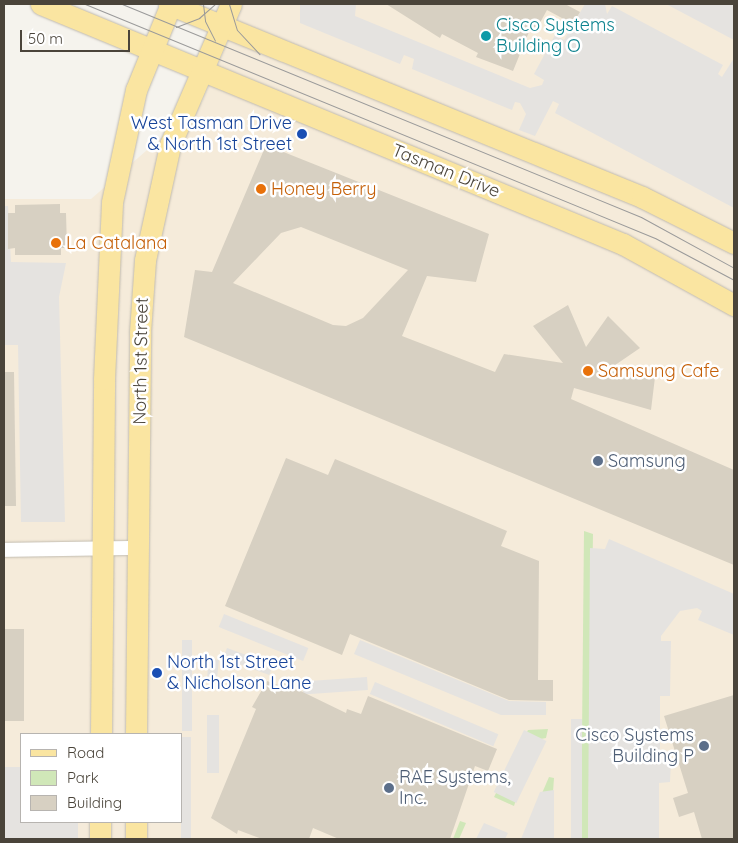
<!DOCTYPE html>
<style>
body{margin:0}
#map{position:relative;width:738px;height:843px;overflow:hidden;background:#f5f3ed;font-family:Quicksand,sans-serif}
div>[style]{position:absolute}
.commercial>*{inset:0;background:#f5ebda}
.green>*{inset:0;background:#d0e7b8}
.parking>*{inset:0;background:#e5e3e0;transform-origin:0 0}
.building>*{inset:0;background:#d7d0c2;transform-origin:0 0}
.roads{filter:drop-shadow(0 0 1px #c1bbaf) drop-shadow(0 0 1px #c1bbaf)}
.street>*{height:14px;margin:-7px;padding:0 7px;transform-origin:7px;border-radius:7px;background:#fff}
.primary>*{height:21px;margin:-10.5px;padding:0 10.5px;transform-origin:10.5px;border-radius:10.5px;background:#fae5a1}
.tram>*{height:1px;margin:-0.5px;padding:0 0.5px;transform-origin:0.5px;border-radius:0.5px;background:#9a9a9a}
.dots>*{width:14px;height:14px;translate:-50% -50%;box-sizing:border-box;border:2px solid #fff;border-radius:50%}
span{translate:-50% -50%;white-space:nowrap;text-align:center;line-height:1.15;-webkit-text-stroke:5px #fff;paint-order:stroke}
.culture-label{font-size:18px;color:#0d838f}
.left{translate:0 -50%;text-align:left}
.transit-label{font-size:18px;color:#164399}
.right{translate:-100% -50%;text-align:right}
.street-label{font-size:18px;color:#4a443a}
.food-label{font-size:18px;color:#c56008}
.service-label{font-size:18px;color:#4e5e75}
.frame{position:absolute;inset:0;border:5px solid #4a443a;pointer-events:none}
.legend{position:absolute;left:20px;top:733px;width:162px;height:90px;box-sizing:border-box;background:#fff;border:1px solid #b7b4b0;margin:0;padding:6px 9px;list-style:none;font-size:15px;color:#4a443a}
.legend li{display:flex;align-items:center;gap:10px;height:25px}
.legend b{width:25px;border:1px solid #b7b4b0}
.scale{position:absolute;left:20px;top:30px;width:110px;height:22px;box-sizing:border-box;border:2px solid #4a443a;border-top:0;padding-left:6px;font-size:15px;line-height:18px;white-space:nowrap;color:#4a443a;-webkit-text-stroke:4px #fff;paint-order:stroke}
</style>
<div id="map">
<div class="commercial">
<div style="clip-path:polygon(evenodd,244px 4px,734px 4px,734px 839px,4px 839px,4px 199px,91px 199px,202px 102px,244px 4px,21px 734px,181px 734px,181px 822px,21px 822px,21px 734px)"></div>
</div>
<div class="green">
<div style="clip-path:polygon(584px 531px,593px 534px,588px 839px,581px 839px)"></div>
<div style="clip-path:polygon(548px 729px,546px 738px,535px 740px,514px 806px,494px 797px,528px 730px)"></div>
<div style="clip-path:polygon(549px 777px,554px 778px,553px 792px,533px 814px)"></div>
<div style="clip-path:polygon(460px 821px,466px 823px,459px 839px,453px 839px)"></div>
</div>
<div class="parking">
<div style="clip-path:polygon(300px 4px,356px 4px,355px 16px,530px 88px,542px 85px,544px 80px,534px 74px,555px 35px,564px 40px,585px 4px,605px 4px,607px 14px,612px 6px,723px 65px,718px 74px,722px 77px,734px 58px,734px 208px,555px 113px,559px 104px,553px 101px,535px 136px,519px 130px,526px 114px,520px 103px,515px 102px,512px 110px,412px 69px,414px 59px,404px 55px,400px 64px,300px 23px)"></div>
<div style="clip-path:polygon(666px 4px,734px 4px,734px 40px)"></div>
<div style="clip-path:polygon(4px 206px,8px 206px,11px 262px,66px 263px,59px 297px,65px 522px,21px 522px,18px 345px,4px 345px)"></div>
<div style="clip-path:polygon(609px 539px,734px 594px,734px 635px,698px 620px,702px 611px,697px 608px,680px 611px,661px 636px,661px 641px,671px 641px,670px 696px,660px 696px,660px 759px,671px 760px,670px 782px,659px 783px,659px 839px,588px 839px,590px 548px,605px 549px)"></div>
<div style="left:224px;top:614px;width:91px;height:14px;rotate:22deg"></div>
<div style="left:182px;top:640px;width:10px;height:91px"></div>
<div style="clip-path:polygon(360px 640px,509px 701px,546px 702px,546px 715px,501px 715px,354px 654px)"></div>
<div style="left:227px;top:648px;width:49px;height:11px;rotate:20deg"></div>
<div style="left:209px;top:659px;width:10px;height:24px;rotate:6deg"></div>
<div style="left:367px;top:677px;width:13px;height:65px;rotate:86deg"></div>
<div style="left:375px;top:682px;width:134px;height:13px;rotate:23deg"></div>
<div style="left:207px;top:715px;width:12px;height:58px"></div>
<div style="left:571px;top:719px;width:11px;height:120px"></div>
<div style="left:524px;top:730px;width:25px;height:69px;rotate:26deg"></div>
<div style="left:181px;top:737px;width:10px;height:102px"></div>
<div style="clip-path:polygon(4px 767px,21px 767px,21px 822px,78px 822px,78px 839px,4px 839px)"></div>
<div style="clip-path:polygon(554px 790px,554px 839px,521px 839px,540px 792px)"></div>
<div style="clip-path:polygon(484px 823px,508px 833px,505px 839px,476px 839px)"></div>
</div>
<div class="building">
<div style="clip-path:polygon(386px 4px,565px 4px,580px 12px,573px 24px,547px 10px,536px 30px,531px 27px,513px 71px,476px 57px,478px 53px,442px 34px,440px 38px)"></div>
<div style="clip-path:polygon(evenodd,266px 145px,489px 234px,476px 282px,427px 276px,402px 336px,495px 372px,504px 354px,563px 363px,533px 326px,568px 305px,586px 347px,608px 316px,640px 348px,605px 372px,656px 369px,651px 410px,574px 388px,571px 399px,734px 470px,734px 565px,184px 337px,195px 270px,212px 272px,266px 145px,301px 227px,408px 270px,363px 318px,346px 326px,333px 325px,233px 283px,281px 233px,301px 227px)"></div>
<div style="clip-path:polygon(60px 204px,60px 213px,66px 213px,67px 248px,61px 248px,61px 255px,15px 255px,15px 248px,8px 249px,8px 213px,15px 213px,15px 205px)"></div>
<div style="clip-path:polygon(4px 372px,14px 372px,16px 506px,4px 506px)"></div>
<div style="clip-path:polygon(286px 458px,328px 475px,335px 459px,507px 531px,501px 546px,539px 561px,538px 680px,553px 680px,553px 701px,509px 700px,350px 634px,342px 655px,225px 606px)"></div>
<div style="left:4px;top:629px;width:20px;height:92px"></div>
<div style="clip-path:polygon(267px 681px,278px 685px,280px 681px,346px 713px,347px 709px,361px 714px,368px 696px,497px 749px,488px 771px,475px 766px,450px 839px,339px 839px,313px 828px,309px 839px,262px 839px,238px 830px,237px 834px,211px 818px,256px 709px,252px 707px)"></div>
<div style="clip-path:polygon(734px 695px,734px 839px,702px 839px,694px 812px,679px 817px,673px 798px,688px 793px,664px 716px)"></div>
</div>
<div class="roads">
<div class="street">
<div style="left:4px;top:550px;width:134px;rotate:-0.9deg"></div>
</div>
<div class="primary">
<div style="left:41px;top:4px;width:630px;rotate:22.41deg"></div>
<div style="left:623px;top:244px;width:127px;rotate:28.8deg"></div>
<div style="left:169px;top:4px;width:511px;rotate:22.2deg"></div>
<div style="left:642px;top:197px;width:103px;rotate:26.6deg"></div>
<div style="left:101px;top:734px;width:355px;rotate:-89.5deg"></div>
<div style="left:104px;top:379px;width:177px;rotate:-87.4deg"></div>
<div style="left:112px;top:202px;width:115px;rotate:-77.9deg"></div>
<div style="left:136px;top:90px;width:93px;rotate:-67.9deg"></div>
<div style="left:136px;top:734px;width:402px;rotate:-89.4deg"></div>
<div style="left:140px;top:332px;width:72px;rotate:-86deg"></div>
<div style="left:145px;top:260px;width:118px;rotate:-77.7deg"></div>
<div style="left:170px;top:145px;width:154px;rotate:-66.6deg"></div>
<div style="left:100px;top:839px;width:17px;rotate:-90deg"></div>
<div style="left:136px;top:839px;width:17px;rotate:-90deg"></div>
</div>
</div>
<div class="tram">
<div style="left:85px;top:4px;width:616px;rotate:22.32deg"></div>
<div style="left:655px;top:238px;width:89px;rotate:28deg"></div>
<div style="left:122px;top:4px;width:561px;rotate:22.31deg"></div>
<div style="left:641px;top:217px;width:106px;rotate:28.7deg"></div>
<div style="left:203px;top:4px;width:17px;rotate:83deg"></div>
<div style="left:205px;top:21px;width:22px;rotate:63deg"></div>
<div style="left:229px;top:4px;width:27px;rotate:73deg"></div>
<div style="left:237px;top:30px;width:33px;rotate:47deg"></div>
<div style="left:176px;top:27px;width:25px;rotate:-21deg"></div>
<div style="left:199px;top:18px;width:21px;rotate:-41deg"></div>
</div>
<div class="dots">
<div style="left:486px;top:36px;background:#0f9aa8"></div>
<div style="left:302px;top:134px;background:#1a4fb4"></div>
<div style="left:261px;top:189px;background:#e8710a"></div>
<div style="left:56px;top:243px;background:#e8710a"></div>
<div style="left:588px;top:371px;background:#e8710a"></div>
<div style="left:598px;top:461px;background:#5c6f8a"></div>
<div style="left:157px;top:673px;background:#1a4fb4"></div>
<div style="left:704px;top:746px;background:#5c6f8a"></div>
<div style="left:389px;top:788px;background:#5c6f8a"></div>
</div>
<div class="culture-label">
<span class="left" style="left:496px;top:36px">Cisco Systems<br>Building O</span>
</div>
<div class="transit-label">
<span class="right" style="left:292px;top:134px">West Tasman Drive<br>&amp; North 1st Street</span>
<span class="left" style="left:167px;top:673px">North 1st Street<br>&amp; Nicholson Lane</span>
</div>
<div class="street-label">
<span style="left:446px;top:171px;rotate:22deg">Tasman Drive</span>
<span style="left:141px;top:361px;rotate:-89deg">North 1st Street</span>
</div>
<div class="food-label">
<span class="left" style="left:271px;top:189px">Honey Berry</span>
<span class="left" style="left:66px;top:243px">La Catalana</span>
<span class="left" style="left:598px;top:371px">Samsung Cafe</span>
</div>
<div class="service-label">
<span class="left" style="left:608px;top:461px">Samsung</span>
<span class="right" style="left:694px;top:746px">Cisco Systems<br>Building P</span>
<span class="left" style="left:399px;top:788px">RAE Systems,<br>Inc.</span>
</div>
<div class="frame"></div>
<ul class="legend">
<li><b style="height:6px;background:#fae5a1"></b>Road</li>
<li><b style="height:14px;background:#d0e7b8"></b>Park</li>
<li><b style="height:14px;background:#d7d0c2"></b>Building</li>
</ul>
<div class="scale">50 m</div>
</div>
